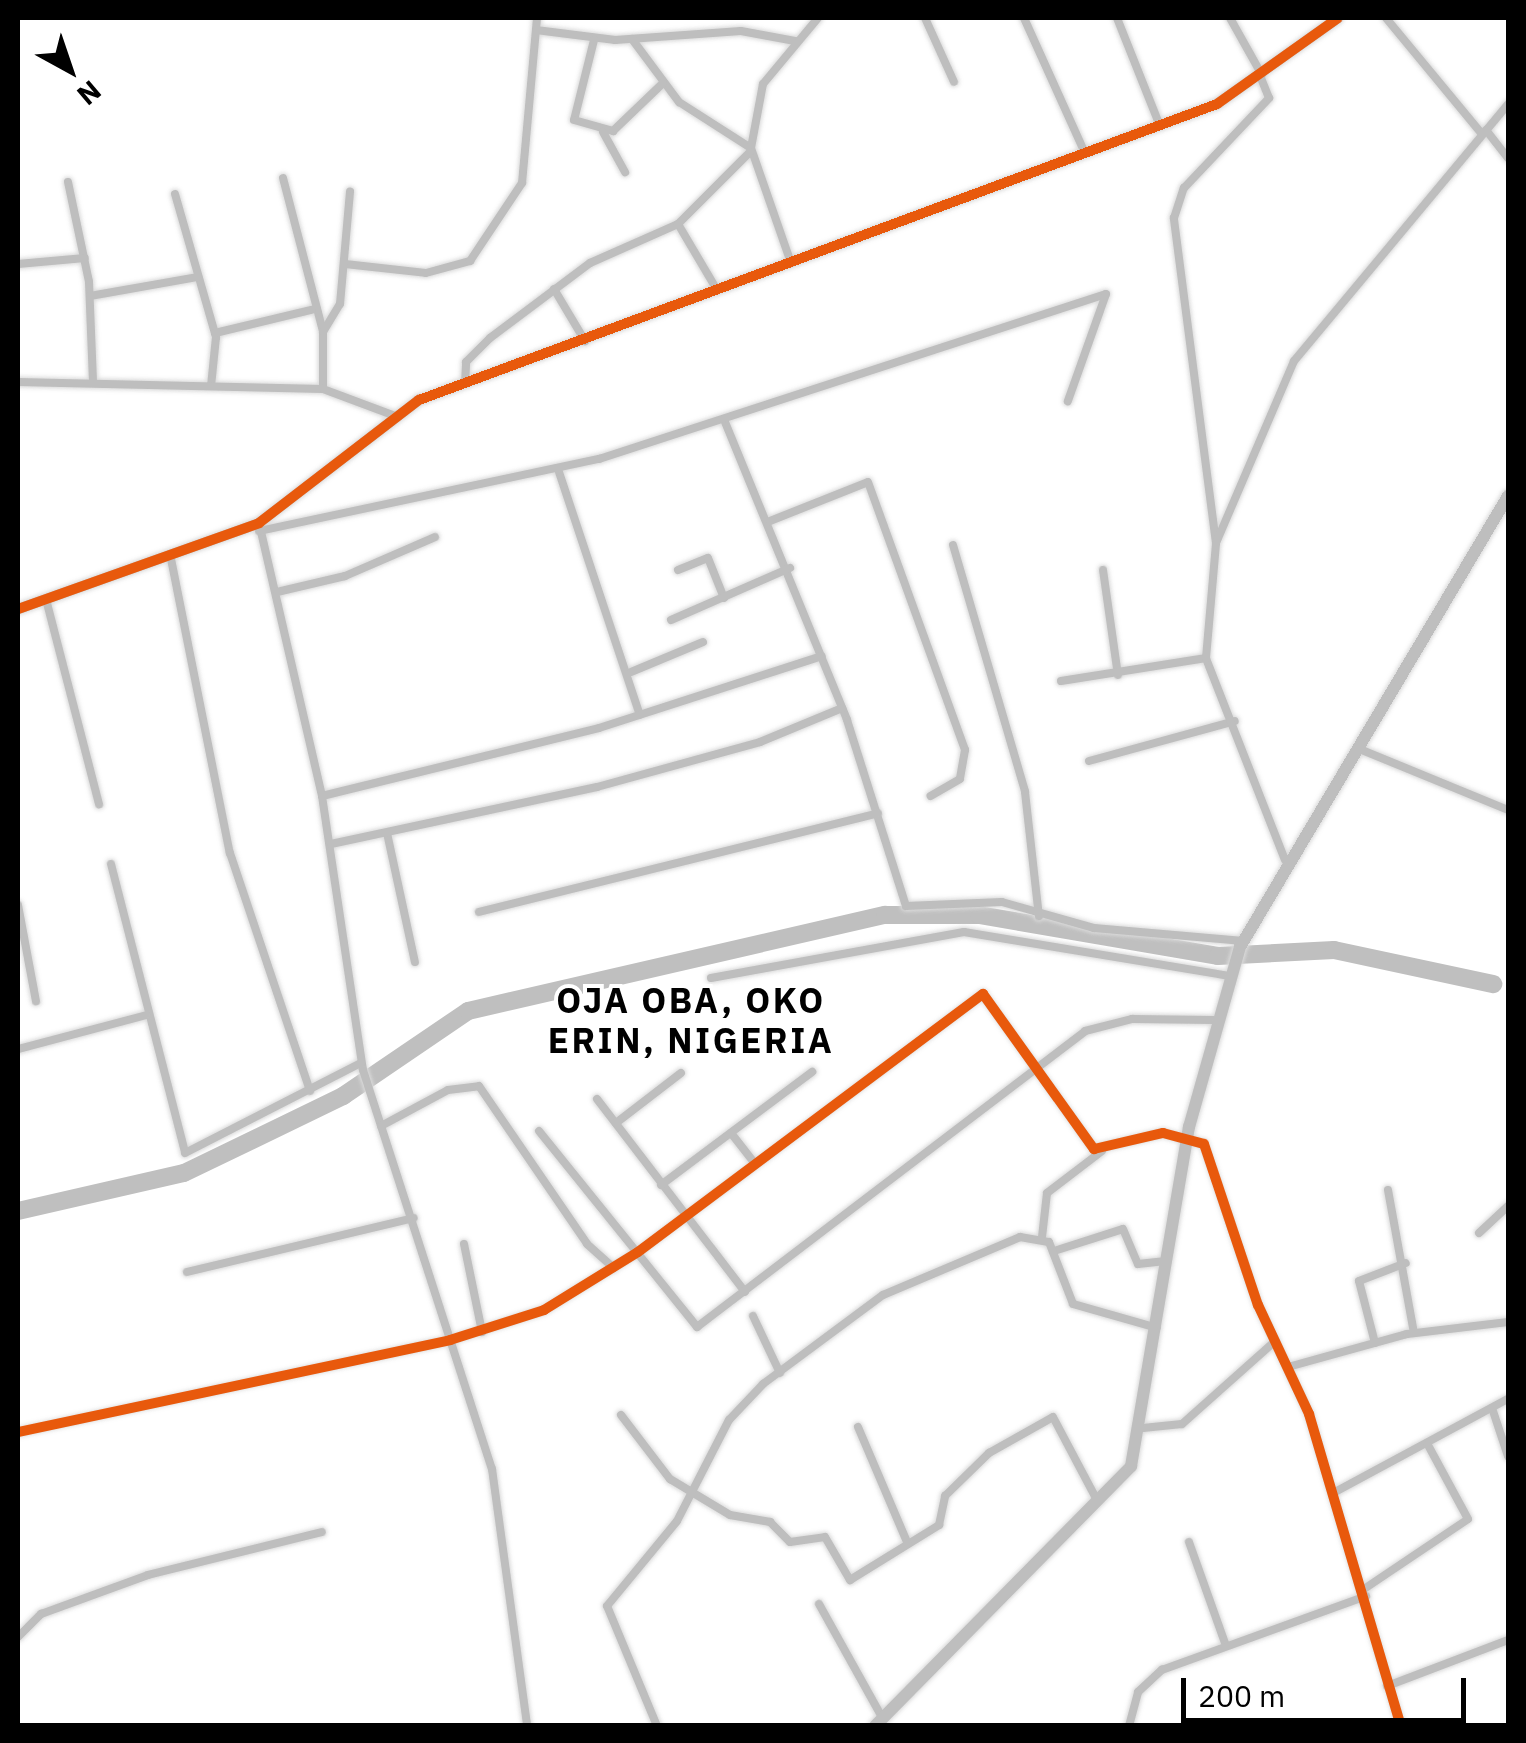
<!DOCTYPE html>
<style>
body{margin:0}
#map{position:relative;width:1526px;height:1743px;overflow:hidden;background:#fff;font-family:"IBM Plex Sans",sans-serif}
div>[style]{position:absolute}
.river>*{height:18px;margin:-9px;padding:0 9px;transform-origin:9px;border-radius:9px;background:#bfbfbf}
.roads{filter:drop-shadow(0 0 2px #dbdbdb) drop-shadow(0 0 2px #dbdbdb)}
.minor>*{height:8px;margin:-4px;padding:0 4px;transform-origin:4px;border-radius:4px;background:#bebebe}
.tertiary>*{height:10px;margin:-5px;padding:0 5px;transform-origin:5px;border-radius:5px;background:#bebebe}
.primary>*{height:12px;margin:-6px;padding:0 6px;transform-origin:6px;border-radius:6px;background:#bebebe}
.cycleway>*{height:10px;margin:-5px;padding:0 5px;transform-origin:5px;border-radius:5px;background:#e8590c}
span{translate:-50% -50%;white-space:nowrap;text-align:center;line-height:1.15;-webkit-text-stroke:8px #fff;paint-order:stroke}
.district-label{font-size:35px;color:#000;font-weight:700;letter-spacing:2.5px}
.frame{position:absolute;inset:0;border:20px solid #000;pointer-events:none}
.north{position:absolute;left:20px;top:20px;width:100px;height:100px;-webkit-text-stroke:8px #fff;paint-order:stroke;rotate:140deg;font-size:28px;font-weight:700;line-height:40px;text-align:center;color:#000}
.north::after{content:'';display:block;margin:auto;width:35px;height:45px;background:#000;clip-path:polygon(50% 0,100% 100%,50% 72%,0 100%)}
.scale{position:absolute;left:1181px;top:1678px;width:285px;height:45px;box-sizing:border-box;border:5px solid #000;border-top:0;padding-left:12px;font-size:30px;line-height:35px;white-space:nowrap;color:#000;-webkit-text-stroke:8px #fff;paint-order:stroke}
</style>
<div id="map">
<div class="river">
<div style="left:18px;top:1211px;width:170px;rotate:-12.9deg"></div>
<div style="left:184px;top:1173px;width:177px;rotate:-25.8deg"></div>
<div style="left:343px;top:1096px;width:151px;rotate:-34.2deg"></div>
<div style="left:468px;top:1011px;width:428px;rotate:-13deg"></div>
<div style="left:885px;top:915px;width:94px"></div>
<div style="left:979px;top:915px;width:242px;rotate:9.7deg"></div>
<div style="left:1218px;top:956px;width:116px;rotate:-3deg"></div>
<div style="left:1334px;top:950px;width:163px;rotate:12.1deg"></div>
</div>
<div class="roads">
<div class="minor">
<div style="left:925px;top:18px;width:70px;rotate:65.6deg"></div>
<div style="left:1024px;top:18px;width:146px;rotate:65.7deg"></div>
<div style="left:1117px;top:18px;width:116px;rotate:68.3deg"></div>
<div style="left:1230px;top:18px;width:65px;rotate:60.7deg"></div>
<div style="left:1386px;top:18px;width:151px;rotate:50.4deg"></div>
<div style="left:536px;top:30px;width:80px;rotate:7.2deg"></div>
<div style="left:615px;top:40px;width:126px;rotate:-4.1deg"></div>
<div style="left:741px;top:31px;width:55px;rotate:10.5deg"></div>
<div style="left:632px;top:39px;width:79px;rotate:53.3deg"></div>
<div style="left:679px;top:102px;width:85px;rotate:32.6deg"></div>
<div style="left:751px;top:148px;width:122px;rotate:70.8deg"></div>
<div style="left:594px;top:40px;width:82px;rotate:104deg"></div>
<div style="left:574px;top:120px;width:41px;rotate:15.8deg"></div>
<div style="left:613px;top:131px;width:69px;rotate:-43.8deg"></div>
<div style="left:1486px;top:130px;width:36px;rotate:52deg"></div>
<div style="left:603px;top:132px;width:46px;rotate:61.2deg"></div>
<div style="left:751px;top:148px;width:65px;rotate:-79.4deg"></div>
<div style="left:763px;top:84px;width:86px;rotate:-50.2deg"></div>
<div style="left:283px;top:178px;width:159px;rotate:75.4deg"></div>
<div style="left:323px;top:332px;width:57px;rotate:90deg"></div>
<div style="left:68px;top:182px;width:102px;rotate:78.1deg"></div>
<div style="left:89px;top:282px;width:100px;rotate:87.7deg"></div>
<div style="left:175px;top:194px;width:149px;rotate:74deg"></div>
<div style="left:216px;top:337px;width:49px;rotate:95.8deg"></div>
<div style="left:678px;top:224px;width:77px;rotate:59.4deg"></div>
<div style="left:18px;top:264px;width:67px;rotate:-5.1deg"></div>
<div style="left:345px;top:264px;width:81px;rotate:6.3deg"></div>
<div style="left:426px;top:273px;width:46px;rotate:-15.3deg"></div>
<div style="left:470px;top:261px;width:94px;rotate:-56.3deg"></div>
<div style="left:522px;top:183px;width:166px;rotate:-84.8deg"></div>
<div style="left:554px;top:289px;width:61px;rotate:59.2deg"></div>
<div style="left:90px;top:296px;width:110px;rotate:-10deg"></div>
<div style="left:323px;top:332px;width:33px;rotate:-59deg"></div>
<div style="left:340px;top:304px;width:113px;rotate:-84.9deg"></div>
<div style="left:215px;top:333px;width:99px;rotate:-13.5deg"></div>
<div style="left:18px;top:382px;width:305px;rotate:1.3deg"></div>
<div style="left:323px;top:389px;width:75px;rotate:20.4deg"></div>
<div style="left:465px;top:384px;width:22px;rotate:-87deg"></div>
<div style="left:466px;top:362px;width:34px;rotate:-45deg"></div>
<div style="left:490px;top:338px;width:125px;rotate:-36.9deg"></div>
<div style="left:590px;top:263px;width:96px;rotate:-23.9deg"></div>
<div style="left:678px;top:224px;width:102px;rotate:-45deg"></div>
<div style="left:725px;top:422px;width:322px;rotate:67.7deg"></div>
<div style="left:847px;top:720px;width:195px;rotate:72.4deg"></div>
<div style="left:906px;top:906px;width:96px;rotate:-2.4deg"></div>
<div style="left:1002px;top:902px;width:96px;rotate:15.8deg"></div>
<div style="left:1094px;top:928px;width:150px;rotate:5deg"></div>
<div style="left:558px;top:469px;width:259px;rotate:71.6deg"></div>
<div style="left:770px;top:521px;width:105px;rotate:-21.7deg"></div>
<div style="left:868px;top:482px;width:285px;rotate:70.1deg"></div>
<div style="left:965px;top:750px;width:29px;rotate:100deg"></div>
<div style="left:960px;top:779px;width:34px;rotate:150deg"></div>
<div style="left:259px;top:523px;width:280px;rotate:77deg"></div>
<div style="left:322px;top:796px;width:277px;rotate:81.5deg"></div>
<div style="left:363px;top:1070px;width:419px;rotate:72.1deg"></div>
<div style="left:492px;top:1469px;width:259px;rotate:82.2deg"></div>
<div style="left:259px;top:531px;width:348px;rotate:-12deg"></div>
<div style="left:599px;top:459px;width:533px;rotate:-18.03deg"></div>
<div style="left:1106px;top:294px;width:114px;rotate:109.6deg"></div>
<div style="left:1216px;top:543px;width:328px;rotate:-97.4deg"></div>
<div style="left:1174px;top:218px;width:32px;rotate:-72deg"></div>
<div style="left:1184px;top:188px;width:124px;rotate:-46.6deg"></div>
<div style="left:1269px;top:98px;width:22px;rotate:-112deg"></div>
<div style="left:953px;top:545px;width:257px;rotate:73.7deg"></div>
<div style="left:1025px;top:792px;width:125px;rotate:83.6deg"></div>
<div style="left:171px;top:559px;width:300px;rotate:78.7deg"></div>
<div style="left:230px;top:853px;width:251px;rotate:71.4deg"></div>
<div style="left:678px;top:570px;width:32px;rotate:-22deg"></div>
<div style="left:708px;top:558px;width:43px;rotate:68.2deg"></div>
<div style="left:1103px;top:570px;width:106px;rotate:81.9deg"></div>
<div style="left:277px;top:592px;width:70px;rotate:-13.2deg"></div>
<div style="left:345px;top:576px;width:98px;rotate:-23.4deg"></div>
<div style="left:47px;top:603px;width:208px;rotate:75.5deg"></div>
<div style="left:671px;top:620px;width:130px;rotate:-23.6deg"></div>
<div style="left:631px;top:672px;width:78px;rotate:-22.6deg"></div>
<div style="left:1061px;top:681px;width:147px;rotate:-9deg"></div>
<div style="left:1357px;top:748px;width:163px;rotate:22.3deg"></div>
<div style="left:1089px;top:761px;width:151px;rotate:-15.3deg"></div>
<div style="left:322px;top:796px;width:285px;rotate:-13.8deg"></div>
<div style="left:599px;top:728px;width:234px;rotate:-17.9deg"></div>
<div style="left:387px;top:833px;width:132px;rotate:77.8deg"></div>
<div style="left:331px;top:844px;width:272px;rotate:-12.1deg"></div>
<div style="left:597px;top:787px;width:169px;rotate:-15.4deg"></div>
<div style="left:760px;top:742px;width:89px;rotate:-22.5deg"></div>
<div style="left:1285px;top:860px;width:217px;rotate:-111.4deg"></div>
<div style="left:1206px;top:658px;width:115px;rotate:-85deg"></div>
<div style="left:1216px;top:543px;width:198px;rotate:-66.8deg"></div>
<div style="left:1294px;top:361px;width:334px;rotate:-50.2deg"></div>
<div style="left:111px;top:864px;width:298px;rotate:75.6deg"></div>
<div style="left:185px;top:1153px;width:198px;rotate:-27.1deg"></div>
<div style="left:18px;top:905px;width:98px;rotate:79.4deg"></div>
<div style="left:479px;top:912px;width:411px;rotate:-13.9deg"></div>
<div style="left:711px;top:978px;width:257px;rotate:-10.3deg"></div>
<div style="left:964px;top:932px;width:269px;rotate:9.4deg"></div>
<div style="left:18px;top:1049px;width:133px;rotate:-14.8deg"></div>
<div style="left:597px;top:1099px;width:243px;rotate:52.5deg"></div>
<div style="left:616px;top:1123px;width:82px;rotate:-37.6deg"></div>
<div style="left:381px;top:1126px;width:76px;rotate:-28.2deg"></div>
<div style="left:448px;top:1090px;width:31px;rotate:-7deg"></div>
<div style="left:479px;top:1086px;width:191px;rotate:55.6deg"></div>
<div style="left:587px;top:1244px;width:36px;rotate:42deg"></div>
<div style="left:539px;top:1131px;width:252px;rotate:51.1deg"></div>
<div style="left:697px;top:1327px;width:488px;rotate:-37.3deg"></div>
<div style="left:1085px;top:1031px;width:49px;rotate:-14.3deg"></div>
<div style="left:1132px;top:1019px;width:82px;rotate:0.7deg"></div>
<div style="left:731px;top:1133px;width:34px;rotate:52deg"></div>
<div style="left:661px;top:1185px;width:189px;rotate:-36.8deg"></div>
<div style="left:1388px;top:1190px;width:145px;rotate:79.7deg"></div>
<div style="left:1479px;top:1233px;width:40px;rotate:-43deg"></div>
<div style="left:1042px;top:1237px;width:44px;rotate:-83.5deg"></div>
<div style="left:1047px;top:1193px;width:69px;rotate:-37.4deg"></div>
<div style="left:464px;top:1244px;width:90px;rotate:78.4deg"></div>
<div style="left:1054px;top:1251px;width:72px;rotate:-17.7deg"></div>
<div style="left:1123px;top:1229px;width:38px;rotate:67deg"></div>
<div style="left:1138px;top:1264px;width:28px;rotate:-6deg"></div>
<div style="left:187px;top:1272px;width:233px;rotate:-13.4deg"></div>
<div style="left:753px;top:1316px;width:63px;rotate:64.7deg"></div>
<div style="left:1375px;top:1343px;width:64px;rotate:-104.5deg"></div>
<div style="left:1359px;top:1281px;width:50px;rotate:-21deg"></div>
<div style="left:1288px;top:1367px;width:123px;rotate:-15.5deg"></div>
<div style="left:1407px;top:1334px;width:102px;rotate:-6.8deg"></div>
<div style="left:1492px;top:1408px;width:51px;rotate:71.6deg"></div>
<div style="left:621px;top:1415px;width:81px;rotate:52.6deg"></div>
<div style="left:670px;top:1479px;width:70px;rotate:31deg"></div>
<div style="left:730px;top:1515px;width:41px;rotate:9.9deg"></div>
<div style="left:770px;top:1522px;width:28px;rotate:45deg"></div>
<div style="left:790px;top:1542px;width:35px;rotate:-8deg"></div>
<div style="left:825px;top:1537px;width:50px;rotate:59.8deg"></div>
<div style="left:850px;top:1580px;width:105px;rotate:-31.7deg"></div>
<div style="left:939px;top:1525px;width:30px;rotate:-78deg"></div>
<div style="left:945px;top:1496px;width:62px;rotate:-44.3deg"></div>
<div style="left:989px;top:1453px;width:73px;rotate:-29.4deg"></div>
<div style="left:1053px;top:1417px;width:94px;rotate:62.1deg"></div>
<div style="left:858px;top:1427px;width:127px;rotate:66.9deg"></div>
<div style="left:1143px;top:1428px;width:39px;rotate:-6deg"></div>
<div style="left:1182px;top:1424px;width:125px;rotate:-41.7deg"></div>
<div style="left:18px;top:1432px;width:442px;rotate:-12deg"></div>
<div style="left:450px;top:1340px;width:99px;rotate:-17.7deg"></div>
<div style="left:544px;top:1310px;width:110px;rotate:-31.7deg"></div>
<div style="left:638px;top:1252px;width:431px;rotate:-36.8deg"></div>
<div style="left:983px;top:994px;width:191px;rotate:54.4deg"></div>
<div style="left:1094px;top:1149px;width:71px;rotate:-13.1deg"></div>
<div style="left:1163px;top:1133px;width:42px;rotate:15deg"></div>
<div style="left:1204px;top:1144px;width:170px;rotate:71.5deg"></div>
<div style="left:1258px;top:1305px;width:120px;rotate:64.9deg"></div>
<div style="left:1309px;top:1414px;width:325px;rotate:73.6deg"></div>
<div style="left:1335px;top:1492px;width:196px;rotate:-28.3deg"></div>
<div style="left:1189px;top:1542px;width:110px;rotate:70.4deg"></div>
<div style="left:1364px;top:1589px;width:125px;rotate:-33.9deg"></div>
<div style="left:1468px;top:1519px;width:84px;rotate:-118.4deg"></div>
<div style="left:819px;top:1604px;width:129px;rotate:60.9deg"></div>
<div style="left:18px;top:1637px;width:33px;rotate:-45deg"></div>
<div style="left:41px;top:1614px;width:114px;rotate:-20deg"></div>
<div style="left:148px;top:1575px;width:179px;rotate:-13.9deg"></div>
<div style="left:1387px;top:1686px;width:129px;rotate:-20.8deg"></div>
<div style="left:657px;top:1726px;width:130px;rotate:-112.6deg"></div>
<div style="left:607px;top:1606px;width:110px;rotate:-50.5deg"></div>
<div style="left:677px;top:1521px;width:114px;rotate:-62.8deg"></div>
<div style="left:729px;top:1420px;width:50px;rotate:-46.6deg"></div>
<div style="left:763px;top:1384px;width:149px;rotate:-36.6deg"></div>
<div style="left:883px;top:1295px;width:149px;rotate:-22.9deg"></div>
<div style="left:1020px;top:1237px;width:29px;rotate:10deg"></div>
<div style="left:1049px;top:1242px;width:66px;rotate:68.8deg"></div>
<div style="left:1073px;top:1304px;width:87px;rotate:15.9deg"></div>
<div style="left:1129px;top:1726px;width:35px;rotate:-75deg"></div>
<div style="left:1138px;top:1692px;width:33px;rotate:-43deg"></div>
<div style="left:1162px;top:1670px;width:217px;rotate:-19.9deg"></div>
</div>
<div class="tertiary">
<div style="left:18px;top:609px;width:256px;rotate:-19.6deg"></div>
<div style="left:259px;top:523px;width:202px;rotate:-37.6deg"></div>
<div style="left:419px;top:400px;width:851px;rotate:-20.35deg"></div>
<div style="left:1217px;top:104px;width:148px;rotate:-35.4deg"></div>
</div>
<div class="primary">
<div style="left:875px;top:1726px;width:365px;rotate:-45.4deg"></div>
<div style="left:1131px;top:1466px;width:344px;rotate:-80.3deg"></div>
<div style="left:1189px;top:1127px;width:187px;rotate:-74.2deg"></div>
<div style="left:1240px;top:947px;width:525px;rotate:-59.28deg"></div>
</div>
</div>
<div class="cycleway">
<div style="left:18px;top:609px;width:256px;rotate:-19.6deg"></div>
<div style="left:259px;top:523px;width:202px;rotate:-37.6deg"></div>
<div style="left:419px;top:400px;width:851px;rotate:-20.35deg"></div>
<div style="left:1217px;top:104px;width:148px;rotate:-35.4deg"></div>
<div style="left:18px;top:1432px;width:442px;rotate:-12deg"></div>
<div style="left:450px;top:1340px;width:99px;rotate:-17.7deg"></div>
<div style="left:544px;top:1310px;width:110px;rotate:-31.7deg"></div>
<div style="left:638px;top:1252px;width:431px;rotate:-36.8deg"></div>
<div style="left:983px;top:994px;width:191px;rotate:54.4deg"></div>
<div style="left:1094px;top:1149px;width:71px;rotate:-13.1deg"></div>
<div style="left:1163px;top:1133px;width:42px;rotate:15deg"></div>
<div style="left:1204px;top:1144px;width:170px;rotate:71.5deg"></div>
<div style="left:1258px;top:1305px;width:120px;rotate:64.9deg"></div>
<div style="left:1309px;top:1414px;width:325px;rotate:73.6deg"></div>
</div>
<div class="district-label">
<span style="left:691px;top:1020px">OJA OBA, OKO<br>ERIN, NIGERIA</span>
</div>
<div class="frame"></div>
<div class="north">N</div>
<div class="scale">200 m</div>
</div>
